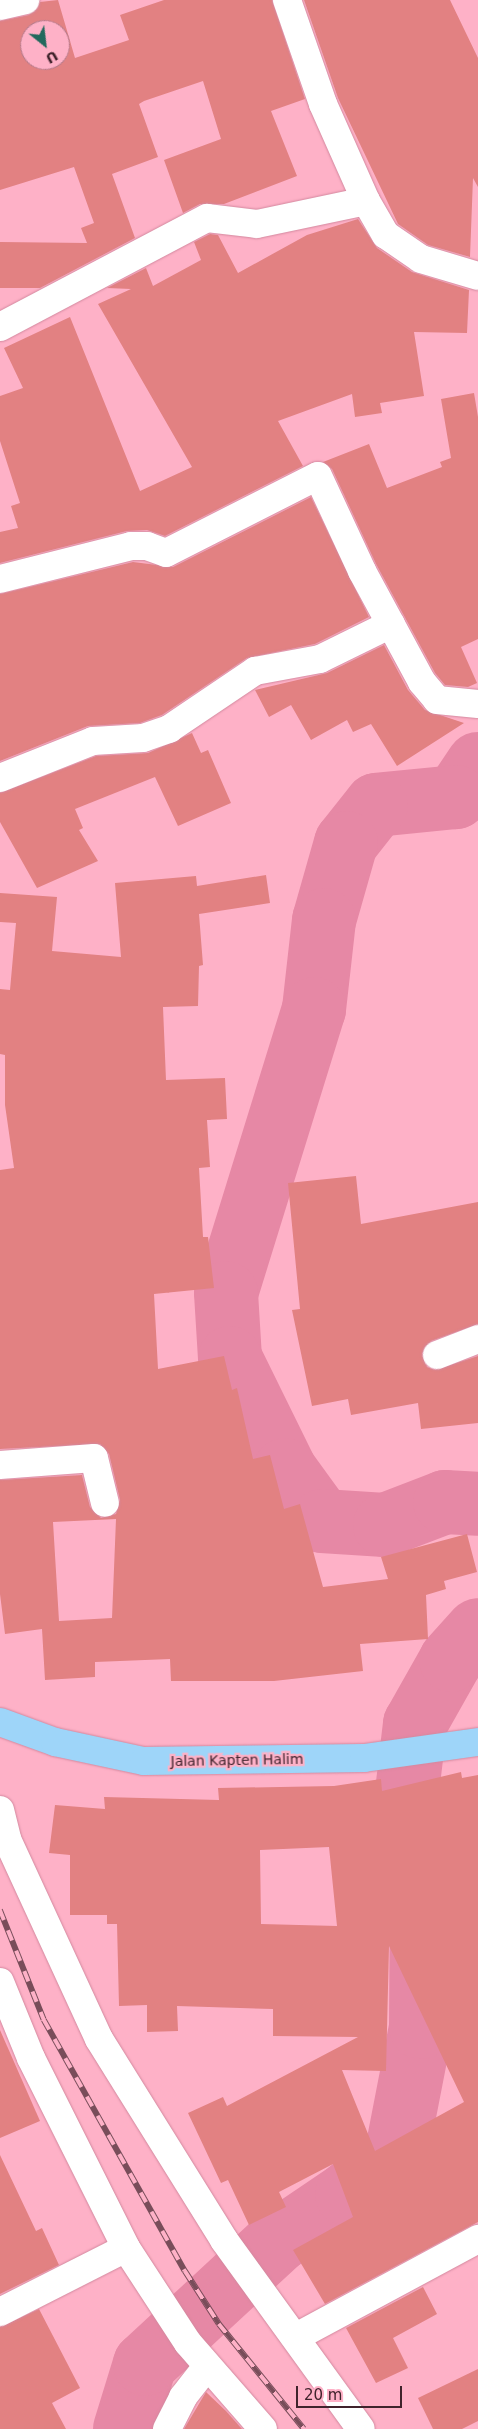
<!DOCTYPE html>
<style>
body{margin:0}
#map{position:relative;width:478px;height:2429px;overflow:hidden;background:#feb1c7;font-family:"DejaVu Sans",sans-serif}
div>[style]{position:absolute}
.river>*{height:64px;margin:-32px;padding:0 32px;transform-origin:32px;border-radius:32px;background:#e688a5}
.building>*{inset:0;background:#e28182}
.roads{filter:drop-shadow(0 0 1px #d3899f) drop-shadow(0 0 1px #d3899f)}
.minor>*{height:28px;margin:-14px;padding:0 14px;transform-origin:14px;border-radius:14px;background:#fff}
.major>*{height:28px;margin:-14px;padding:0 14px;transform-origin:14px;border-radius:14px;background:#9ed5f9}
.rail>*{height:5.5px;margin-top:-2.75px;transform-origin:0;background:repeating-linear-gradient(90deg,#feb1c7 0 11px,#794d5a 0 22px);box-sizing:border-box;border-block:1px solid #794d5a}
span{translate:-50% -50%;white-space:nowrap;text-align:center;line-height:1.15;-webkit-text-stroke:4.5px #feb1c7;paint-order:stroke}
.street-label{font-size:14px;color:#40232c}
.north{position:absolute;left:20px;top:20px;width:50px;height:50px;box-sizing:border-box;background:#feb1c7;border:1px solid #b27889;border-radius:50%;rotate:151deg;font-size:14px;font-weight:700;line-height:20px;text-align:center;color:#40232c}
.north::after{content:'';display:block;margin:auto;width:18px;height:22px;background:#22695d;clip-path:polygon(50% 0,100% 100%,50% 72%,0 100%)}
.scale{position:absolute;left:296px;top:2386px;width:106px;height:22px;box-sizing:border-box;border:2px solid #40232c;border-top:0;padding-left:6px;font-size:15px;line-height:18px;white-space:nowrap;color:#40232c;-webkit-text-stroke:4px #feb1c7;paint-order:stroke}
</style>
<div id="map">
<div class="river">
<div style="left:478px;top:764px;width:40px;rotate:124deg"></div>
<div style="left:456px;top:797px;width:80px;rotate:174.3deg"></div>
<div style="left:376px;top:805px;width:48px;rotate:128.3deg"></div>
<div style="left:346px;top:843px;width:80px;rotate:105.9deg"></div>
<div style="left:324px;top:920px;width:90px;rotate:96.4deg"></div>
<div style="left:314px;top:1009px;width:297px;rotate:107.2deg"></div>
<div style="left:226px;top:1293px;width:65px;rotate:86.5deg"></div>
<div style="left:230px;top:1358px;width:125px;rotate:63.8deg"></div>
<div style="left:285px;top:1470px;width:63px;rotate:54deg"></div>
<div style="left:322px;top:1521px;width:63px;rotate:3.6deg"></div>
<div style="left:385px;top:1525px;width:64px;rotate:-21deg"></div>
<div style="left:445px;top:1502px;width:33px;rotate:3deg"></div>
<div style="left:125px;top:2429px;width:68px;rotate:-72.9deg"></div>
<div style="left:145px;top:2364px;width:183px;rotate:-42.8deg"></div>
<div style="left:279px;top:2240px;width:82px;rotate:-34.1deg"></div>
<div style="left:347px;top:2194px;width:66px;rotate:-40.7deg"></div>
<div style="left:397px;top:2151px;width:126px;rotate:-79deg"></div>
<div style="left:421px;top:2027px;width:141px;rotate:-89.6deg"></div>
<div style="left:422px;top:1886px;width:63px;rotate:-107.6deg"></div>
<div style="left:403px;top:1826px;width:103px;rotate:-83.3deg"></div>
<div style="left:415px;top:1724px;width:73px;rotate:-60.6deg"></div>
<div style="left:451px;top:1660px;width:40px;rotate:-48deg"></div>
</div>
<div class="building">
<div style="clip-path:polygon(evenodd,58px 0,75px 58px,129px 40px,120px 15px,164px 0,272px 0,305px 99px,271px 111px,297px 176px,224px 204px,200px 204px,183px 213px,164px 160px,221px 139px,203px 81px,144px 101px,139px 104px,158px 157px,112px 174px,135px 238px,40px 288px,0 288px,0 242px,87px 243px,81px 228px,94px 223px,74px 167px,0 190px,0 21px,29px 15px,40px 2px,58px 0,30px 30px,60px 30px,60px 60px,30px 60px,30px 30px)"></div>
<div style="clip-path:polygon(304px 0,450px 0,478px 58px,478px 187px,473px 178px,470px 257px,428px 245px,398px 224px,338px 98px)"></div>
<div style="clip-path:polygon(358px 219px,377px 248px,412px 272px,469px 290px,467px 333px,414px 332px,424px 396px,380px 403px,382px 413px,355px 417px,352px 394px,278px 421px,303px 466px,165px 536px,147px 530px,127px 531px,0 563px,0 532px,18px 528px,11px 506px,20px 503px,0 441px,0 396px,23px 388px,4px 348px,70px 317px,140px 491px,192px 467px,98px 304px,131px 289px,107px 288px,146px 268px,153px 286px,201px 260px,194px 242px,210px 234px,218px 235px,238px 273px,307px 235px)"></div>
<div style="clip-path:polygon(474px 393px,478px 417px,478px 639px,461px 647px,477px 683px,468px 687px,445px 685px,435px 673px,376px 564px,332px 469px,323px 462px,369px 444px,387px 488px,442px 467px,440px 462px,451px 458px,441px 399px)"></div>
<div style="clip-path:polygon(311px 497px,369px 617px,315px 644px,247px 658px,162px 715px,140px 723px,88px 726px,0 761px,0 594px,133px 562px,173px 567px)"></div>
<div style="clip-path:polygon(384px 645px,408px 690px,425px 710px,464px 723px,397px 766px,371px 724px,353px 732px,347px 720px,311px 740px,291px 705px,269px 717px,255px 690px,327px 673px)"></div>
<div style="clip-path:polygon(192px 733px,201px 753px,208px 750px,231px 803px,178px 826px,155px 777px,75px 809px,83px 828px,79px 830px,98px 861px,37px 888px,0 822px,0 793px,96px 756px,148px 753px)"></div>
<div style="clip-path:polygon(evenodd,266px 875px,270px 903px,199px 914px,203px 965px,199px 966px,198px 1006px,163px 1007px,166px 1080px,225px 1078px,227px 1119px,207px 1120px,210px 1167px,199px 1168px,203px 1237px,208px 1237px,214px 1288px,154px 1294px,158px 1369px,224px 1356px,232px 1390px,237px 1388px,253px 1459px,270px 1455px,284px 1509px,300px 1504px,323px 1587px,388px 1579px,381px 1557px,467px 1534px,477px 1572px,444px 1581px,446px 1589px,426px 1595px,428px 1639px,360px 1644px,363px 1671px,274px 1681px,171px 1681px,170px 1659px,95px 1662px,95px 1677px,45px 1680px,42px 1629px,5px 1634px,0 1594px,0 1480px,82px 1475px,90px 1507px,101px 1518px,116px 1514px,120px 1500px,109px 1454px,100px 1444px,0 1449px,0 1170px,14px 1168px,5px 1105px,5px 1055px,0 1054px,0 989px,10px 990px,16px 923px,0 922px,0 893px,57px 897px,52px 951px,121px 957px,115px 883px,196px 876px,197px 886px,266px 875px,116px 1519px,112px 1618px,59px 1621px,53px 1522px,116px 1519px)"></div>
<div style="clip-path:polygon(356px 1176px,361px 1224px,478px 1202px,478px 1324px,431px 1341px,422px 1353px,427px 1367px,435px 1370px,478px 1356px,478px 1423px,421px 1429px,418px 1403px,351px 1415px,348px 1399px,312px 1406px,292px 1310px,300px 1309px,288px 1183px)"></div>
<div style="clip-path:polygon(evenodd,461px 1772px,462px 1778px,478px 1775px,478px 2222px,325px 2304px,293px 2250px,353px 2217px,333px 2164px,279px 2192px,286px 2207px,249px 2225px,228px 2180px,221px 2183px,188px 2113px,223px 2097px,227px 2106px,358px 2037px,273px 2036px,273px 2009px,177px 2006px,178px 2031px,147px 2032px,147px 2005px,119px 2006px,117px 1924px,107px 1924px,107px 1915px,70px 1915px,70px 1855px,49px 1853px,55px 1805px,105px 1809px,104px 1797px,219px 1800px,218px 1788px,334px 1786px,381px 1779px,382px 1791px,461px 1772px,329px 1847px,337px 1926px,261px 1924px,260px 1850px,329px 1847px,461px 1772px,389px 1946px,464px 2102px,375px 2151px,342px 2070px,386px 2071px,389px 1946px)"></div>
<div style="clip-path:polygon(0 2030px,40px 2121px,0 2138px)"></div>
<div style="clip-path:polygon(0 2155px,36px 2231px,42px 2228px,59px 2265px,0 2294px)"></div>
<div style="clip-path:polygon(423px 2287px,437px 2314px,393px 2338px,408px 2368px,376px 2383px,346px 2328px)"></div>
<div style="clip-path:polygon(39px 2309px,80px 2388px,52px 2403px,66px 2429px,0 2429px,0 2327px)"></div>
<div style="clip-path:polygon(478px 2369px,478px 2421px,462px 2429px,433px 2429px,418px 2398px)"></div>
<div style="clip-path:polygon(206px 2392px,226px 2411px,242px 2429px,184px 2429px)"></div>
</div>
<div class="roads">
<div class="minor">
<div style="left:287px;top:0;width:110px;rotate:70.9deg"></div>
<div style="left:323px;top:104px;width:106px;rotate:66.1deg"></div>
<div style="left:366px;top:201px;width:39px;rotate:60deg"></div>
<div style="left:386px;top:235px;width:42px;rotate:34.4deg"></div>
<div style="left:421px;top:259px;width:59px;rotate:16.6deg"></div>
<div style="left:0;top:6px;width:26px;rotate:-13deg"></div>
<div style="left:0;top:327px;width:234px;rotate:-27.8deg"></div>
<div style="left:207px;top:218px;width:50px;rotate:6.8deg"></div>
<div style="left:257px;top:224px;width:111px;rotate:-11.9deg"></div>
<div style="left:0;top:579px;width:135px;rotate:-14.1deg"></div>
<div style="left:131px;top:546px;width:16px"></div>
<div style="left:147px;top:546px;width:20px;rotate:20deg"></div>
<div style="left:166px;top:553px;width:170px;rotate:-26.9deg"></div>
<div style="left:318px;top:476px;width:105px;rotate:65.1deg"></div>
<div style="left:362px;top:571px;width:126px;rotate:61.6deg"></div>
<div style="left:422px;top:682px;width:23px;rotate:50deg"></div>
<div style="left:437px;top:700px;width:41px;rotate:5.6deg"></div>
<div style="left:0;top:778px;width:100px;rotate:-21.7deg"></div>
<div style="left:93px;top:741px;width:50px;rotate:-3.4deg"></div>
<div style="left:143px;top:738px;width:28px;rotate:-19deg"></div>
<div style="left:169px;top:729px;width:104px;rotate:-34deg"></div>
<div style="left:255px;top:671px;width:66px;rotate:-10.5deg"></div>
<div style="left:320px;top:659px;width:79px;rotate:-26.2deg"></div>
<div style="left:437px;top:1355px;width:44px;rotate:-21.3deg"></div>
<div style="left:0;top:1465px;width:94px;rotate:-4.3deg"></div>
<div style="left:94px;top:1458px;width:46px;rotate:76.3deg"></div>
<div style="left:0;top:1810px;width:30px;rotate:76deg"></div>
<div style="left:7px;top:1839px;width:220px;rotate:65.3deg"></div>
<div style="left:99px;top:2039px;width:237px;rotate:58.1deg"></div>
<div style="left:224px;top:2240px;width:233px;rotate:54.1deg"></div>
<div style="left:0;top:1982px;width:82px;rotate:67.8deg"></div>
<div style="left:31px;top:2058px;width:212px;rotate:63.4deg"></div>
<div style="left:126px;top:2248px;width:113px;rotate:56.9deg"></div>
<div style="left:188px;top:2343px;width:114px;rotate:48.9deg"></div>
<div style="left:0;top:2312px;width:141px;rotate:-26.9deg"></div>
<div style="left:296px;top:2337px;width:207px;rotate:-28.3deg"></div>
<div style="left:167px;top:2429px;width:36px;rotate:-63deg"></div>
<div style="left:183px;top:2397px;width:39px;rotate:-52deg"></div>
</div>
<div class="major">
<div style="left:0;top:1722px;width:59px;rotate:20deg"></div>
<div style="left:55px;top:1742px;width:91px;rotate:12.1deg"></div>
<div style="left:144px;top:1761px;width:220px;rotate:-0.8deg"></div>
<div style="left:364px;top:1758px;width:115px;rotate:-8deg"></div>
</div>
</div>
<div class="rail">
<div style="left:0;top:1910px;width:118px;rotate:68.2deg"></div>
<div style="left:44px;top:2020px;width:288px;rotate:60.7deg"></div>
<div style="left:185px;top:2271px;width:63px;rotate:57.3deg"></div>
<div style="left:219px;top:2324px;width:135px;rotate:51deg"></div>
</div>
<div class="street-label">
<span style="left:237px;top:1760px;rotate:-1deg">Jalan Kapten Halim</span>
</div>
<div class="north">U</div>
<div class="scale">20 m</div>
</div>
